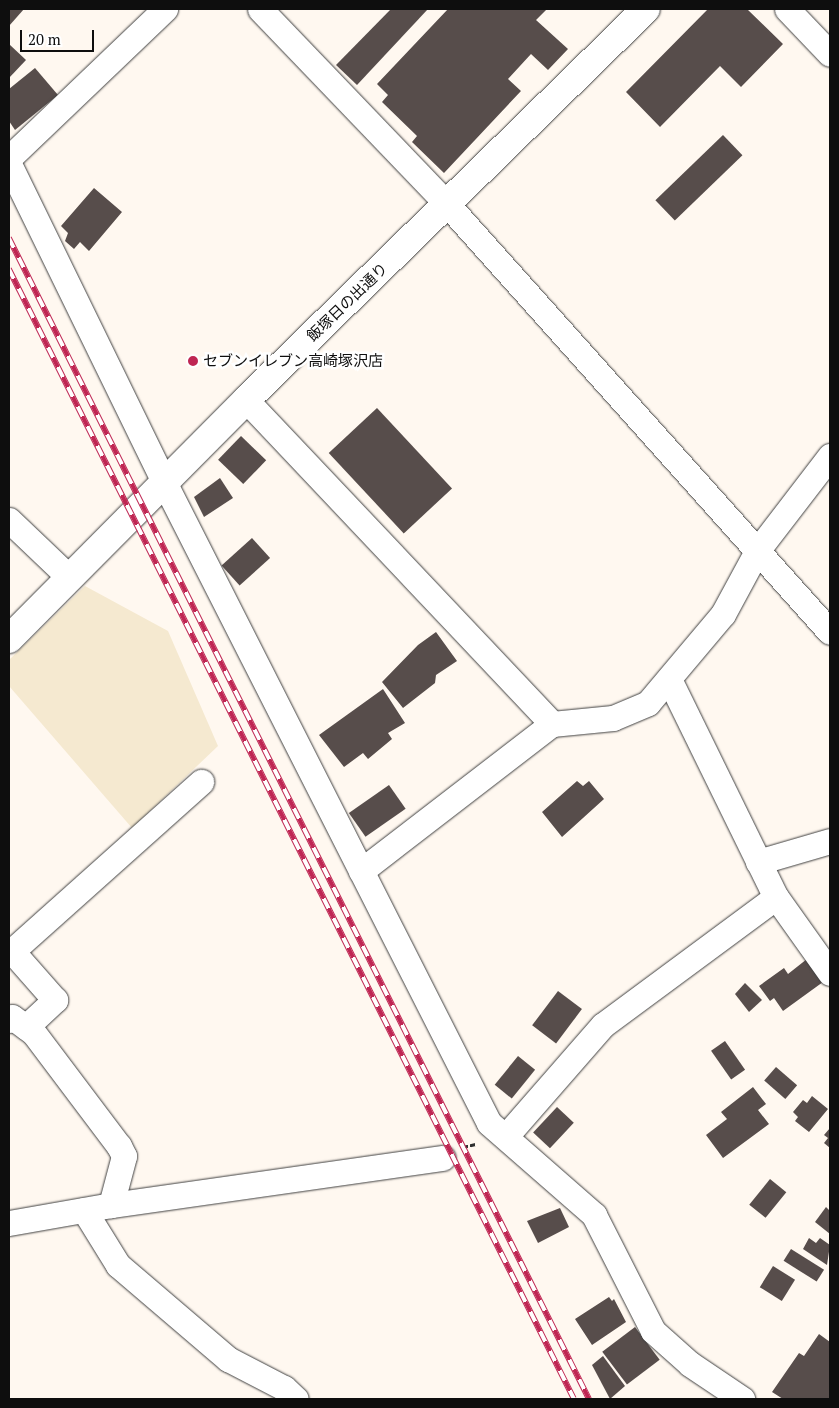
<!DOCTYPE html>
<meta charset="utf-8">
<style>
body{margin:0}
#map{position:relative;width:839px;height:1408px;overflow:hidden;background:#fff8f0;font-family:"PT Serif","Noto Sans JP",serif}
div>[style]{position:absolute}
.farmland>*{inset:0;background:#f5e9d0}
.building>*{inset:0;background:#574d4b;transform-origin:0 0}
.path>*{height:3px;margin-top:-1.5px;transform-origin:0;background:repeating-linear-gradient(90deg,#303030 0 5px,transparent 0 7.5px)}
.roads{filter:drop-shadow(0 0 1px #414141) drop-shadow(0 0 1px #414141)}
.minor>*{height:25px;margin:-12.5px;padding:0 12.5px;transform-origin:12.5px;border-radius:12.5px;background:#fff}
.tertiary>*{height:28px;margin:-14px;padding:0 14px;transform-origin:14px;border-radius:14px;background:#fff}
.rail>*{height:5.5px;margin-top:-2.75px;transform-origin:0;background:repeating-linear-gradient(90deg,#fff 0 11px,#bf2653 0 22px);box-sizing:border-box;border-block:1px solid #bf2653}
.dots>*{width:14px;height:14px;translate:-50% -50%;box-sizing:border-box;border:2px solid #fff;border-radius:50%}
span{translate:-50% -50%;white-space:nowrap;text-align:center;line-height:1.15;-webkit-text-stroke:5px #fff;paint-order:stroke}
.street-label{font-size:15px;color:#0e0e0e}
.poi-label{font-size:15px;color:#0e0e0e}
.left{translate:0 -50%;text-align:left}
.frame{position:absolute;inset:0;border:10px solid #0e0e0e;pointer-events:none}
.scale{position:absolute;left:20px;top:30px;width:74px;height:22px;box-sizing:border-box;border:2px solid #0e0e0e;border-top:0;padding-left:6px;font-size:15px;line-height:18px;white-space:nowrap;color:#0e0e0e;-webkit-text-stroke:4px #fff;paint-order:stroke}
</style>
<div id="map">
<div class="farmland">
<div style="clip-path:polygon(85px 586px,168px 631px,218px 746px,132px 828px,9px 686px,9px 660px)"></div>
</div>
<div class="building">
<div style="clip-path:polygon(9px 9px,24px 9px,9px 26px)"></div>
<div style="clip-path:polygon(391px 9px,428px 9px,357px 85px,336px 65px)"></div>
<div style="clip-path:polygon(448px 9px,547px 9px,536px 20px,568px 49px,548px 70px,531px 54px,508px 79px,521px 91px,444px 173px,412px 142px,417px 136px,382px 102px,388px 95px,377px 84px)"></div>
<div style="clip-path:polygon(708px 9px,747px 9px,783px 44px,741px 87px,720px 66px,660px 127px,626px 92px)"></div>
<div style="clip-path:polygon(9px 44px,26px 60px,9px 78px)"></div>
<div style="clip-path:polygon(35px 68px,58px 95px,15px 130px,9px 121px,9px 89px)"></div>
<div style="left:723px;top:135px;width:28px;height:94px;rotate:46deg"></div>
<div style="clip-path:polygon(94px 188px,122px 212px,89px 251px,80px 242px,74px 249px,65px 241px,68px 233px,61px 226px)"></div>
<div style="left:377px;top:408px;width:110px;height:66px;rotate:47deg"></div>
<div style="left:241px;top:436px;width:35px;height:33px;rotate:44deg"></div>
<div style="clip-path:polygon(220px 478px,233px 498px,204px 517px,194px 497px)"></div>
<div style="left:252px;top:538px;width:27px;height:41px;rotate:48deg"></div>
<div style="clip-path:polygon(436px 632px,457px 661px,436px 675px,435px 683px,403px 708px,382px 682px,418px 645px)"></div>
<div style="clip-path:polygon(383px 689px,405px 723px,388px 733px,392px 739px,368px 759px,363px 753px,344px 767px,319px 735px)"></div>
<div style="clip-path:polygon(577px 781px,583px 786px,589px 781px,604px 799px,562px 837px,542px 812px)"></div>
<div style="left:389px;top:785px;width:29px;height:49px;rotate:55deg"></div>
<div style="clip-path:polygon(807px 959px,823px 982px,783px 1011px,774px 998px,770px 1001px,759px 986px,784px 968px,788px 974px)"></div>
<div style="clip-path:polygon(745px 983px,762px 1000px,749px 1012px,735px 994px)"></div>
<div style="left:558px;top:991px;width:30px;height:43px;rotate:37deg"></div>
<div style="left:725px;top:1041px;width:35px;height:17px;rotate:55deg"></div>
<div style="left:518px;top:1056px;width:22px;height:37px;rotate:39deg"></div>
<div style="left:776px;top:1067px;width:28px;height:18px;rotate:41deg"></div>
<div style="clip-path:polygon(753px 1087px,766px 1104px,758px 1110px,769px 1124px,723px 1158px,706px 1135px,727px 1119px,721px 1112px)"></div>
<div style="clip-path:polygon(812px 1096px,828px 1109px,809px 1132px,795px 1121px,798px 1117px,793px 1112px,803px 1100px,807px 1103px)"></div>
<div style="left:557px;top:1107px;width:23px;height:35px;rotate:43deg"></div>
<div style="clip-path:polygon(830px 1128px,830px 1148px,824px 1143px,828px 1138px,824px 1135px)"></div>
<div style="left:770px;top:1179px;width:21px;height:33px;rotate:39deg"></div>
<div style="clip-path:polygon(826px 1207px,830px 1211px,830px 1234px,815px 1222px)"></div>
<div style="clip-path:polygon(560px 1208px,569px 1227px,538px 1243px,527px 1221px)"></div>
<div style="clip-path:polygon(809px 1238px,816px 1243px,820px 1238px,830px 1245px,827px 1265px,803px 1249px)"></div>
<div style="left:791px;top:1249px;width:39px;height:14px;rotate:32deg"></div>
<div style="left:773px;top:1266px;width:26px;height:25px;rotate:32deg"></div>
<div style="clip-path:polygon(609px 1297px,612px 1301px,614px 1299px,626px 1322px,592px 1345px,575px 1319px)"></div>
<div style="left:635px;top:1327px;width:41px;height:41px;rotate:53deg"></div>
<div style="clip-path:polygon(819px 1334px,830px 1342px,830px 1399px,783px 1399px,772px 1392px,799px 1353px,804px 1356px)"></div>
<div style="clip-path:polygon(603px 1356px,625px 1386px,610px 1399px,592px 1365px)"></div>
</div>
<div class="path">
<div style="left:463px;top:1147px;width:13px;rotate:-13deg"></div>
</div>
<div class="roads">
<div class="minor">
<div style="left:260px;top:9px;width:270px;rotate:46.2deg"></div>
<div style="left:447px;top:204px;width:574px;rotate:48.18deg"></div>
<div style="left:787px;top:9px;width:62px;rotate:46.3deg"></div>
<div style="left:9px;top:158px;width:216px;rotate:-43.7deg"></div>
<div style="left:9px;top:164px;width:356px;rotate:64deg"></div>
<div style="left:165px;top:484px;width:716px;rotate:63.11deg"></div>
<div style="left:489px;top:1123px;width:140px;rotate:41.2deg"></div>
<div style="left:594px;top:1215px;width:130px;rotate:63deg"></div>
<div style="left:653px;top:1331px;width:50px;rotate:41.7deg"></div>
<div style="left:690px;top:1364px;width:63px;rotate:33.9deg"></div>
<div style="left:246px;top:400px;width:446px;rotate:46.6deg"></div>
<div style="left:9px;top:520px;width:84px;rotate:43.6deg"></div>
<div style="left:669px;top:679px;width:243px;rotate:63.9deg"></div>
<div style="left:776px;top:897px;width:93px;rotate:54.6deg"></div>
<div style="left:758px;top:862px;width:75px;rotate:-16.3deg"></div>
<div style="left:361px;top:871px;width:241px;rotate:-37.6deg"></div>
<div style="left:552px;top:724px;width:61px;rotate:-5.6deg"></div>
<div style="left:613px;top:718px;width:38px;rotate:-23deg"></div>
<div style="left:648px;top:703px;width:116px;rotate:-49.9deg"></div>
<div style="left:723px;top:614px;width:72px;rotate:-61.6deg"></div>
<div style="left:757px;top:551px;width:120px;rotate:-52.5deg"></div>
<div style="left:9px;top:1020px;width:4px;rotate:-45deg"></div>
<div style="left:12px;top:1017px;width:26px;rotate:36deg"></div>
<div style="left:33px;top:1032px;width:143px;rotate:53deg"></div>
<div style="left:119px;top:1146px;width:11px;rotate:63deg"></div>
<div style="left:124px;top:1156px;width:51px;rotate:104.9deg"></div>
<div style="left:26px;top:1027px;width:40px;rotate:-43deg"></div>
<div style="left:55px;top:1000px;width:65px;rotate:-131.3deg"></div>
<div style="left:12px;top:951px;width:254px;rotate:-41.8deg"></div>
<div style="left:506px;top:1136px;width:147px;rotate:-48.9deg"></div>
<div style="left:603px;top:1025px;width:215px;rotate:-36.5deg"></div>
<div style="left:84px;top:1210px;width:65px;rotate:58.3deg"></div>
<div style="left:118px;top:1265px;width:145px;rotate:40.5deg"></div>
<div style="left:228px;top:1359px;width:63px;rotate:27.4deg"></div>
<div style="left:284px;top:1388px;width:16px;rotate:43deg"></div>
<div style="left:9px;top:1223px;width:104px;rotate:-10deg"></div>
<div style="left:111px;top:1205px;width:335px;rotate:-8.1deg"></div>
</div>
<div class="tertiary">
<div style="left:9px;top:639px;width:337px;rotate:-45.2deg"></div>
<div style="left:246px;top:400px;width:559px;rotate:-44.35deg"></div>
</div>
</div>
<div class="rail">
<div style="left:9px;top:238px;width:1298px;rotate:63.45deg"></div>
<div style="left:9px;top:269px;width:1263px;rotate:63.43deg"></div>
</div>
<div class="dots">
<div style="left:193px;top:361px;background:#bf2653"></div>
</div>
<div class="street-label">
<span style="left:347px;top:302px;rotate:-44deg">飯塚日の出通り</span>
</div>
<div class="poi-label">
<span class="left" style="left:203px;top:361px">セブンイレブン高崎塚沢店</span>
</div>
<div class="frame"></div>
<div class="scale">20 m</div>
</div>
